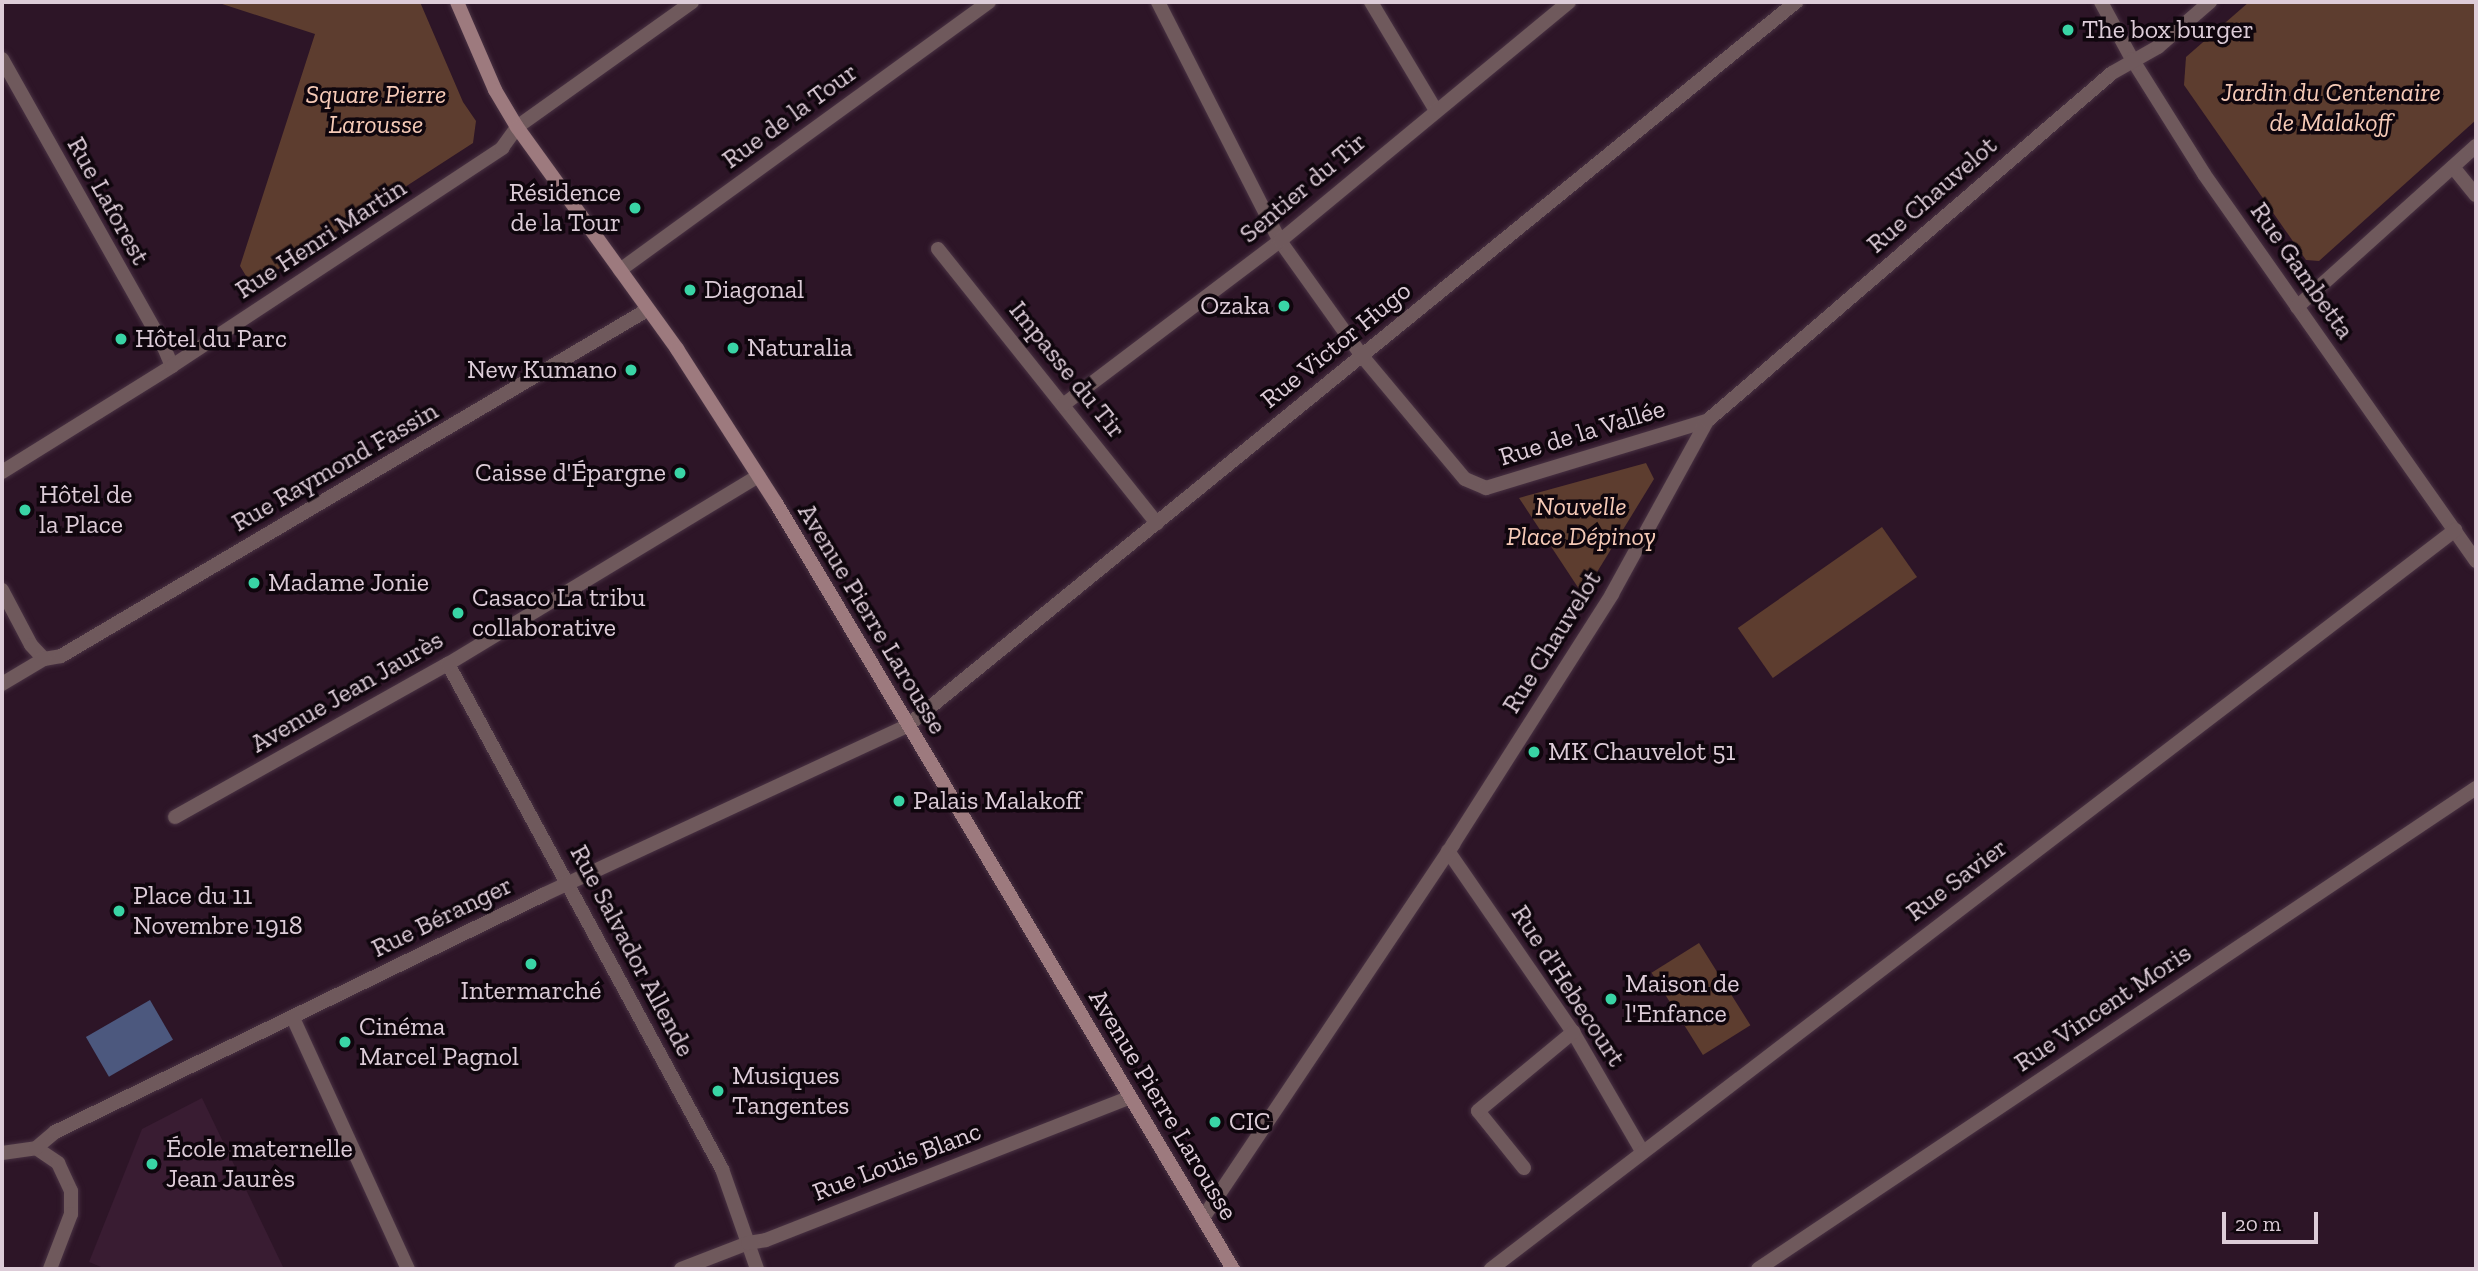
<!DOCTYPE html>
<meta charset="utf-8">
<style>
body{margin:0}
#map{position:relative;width:2478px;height:1271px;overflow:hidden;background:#2d1527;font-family:"Zilla Slab",serif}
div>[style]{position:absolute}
.built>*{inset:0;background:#391c32}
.green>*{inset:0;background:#5d3d2f;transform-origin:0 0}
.water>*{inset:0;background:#4c587e;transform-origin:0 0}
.roads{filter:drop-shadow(0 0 2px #493243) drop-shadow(0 0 2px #493243)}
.street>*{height:14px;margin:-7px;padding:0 7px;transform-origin:7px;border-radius:7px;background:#6f595c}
.secondary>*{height:14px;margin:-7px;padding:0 7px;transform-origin:7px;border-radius:7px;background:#9d7a7e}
.dots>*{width:19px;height:19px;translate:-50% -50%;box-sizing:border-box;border:4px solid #0f060d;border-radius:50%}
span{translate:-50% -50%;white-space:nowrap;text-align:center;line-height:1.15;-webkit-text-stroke:7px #0f060d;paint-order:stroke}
.poi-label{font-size:26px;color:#ddccd8}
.left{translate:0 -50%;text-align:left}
.right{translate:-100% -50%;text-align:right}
.park-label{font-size:26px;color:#f6cab7;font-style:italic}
.street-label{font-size:26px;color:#ddccd8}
.frame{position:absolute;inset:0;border:4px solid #ddccd8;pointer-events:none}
.scale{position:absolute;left:2222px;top:1212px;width:96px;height:32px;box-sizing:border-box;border:4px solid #ddccd8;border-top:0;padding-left:9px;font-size:21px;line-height:24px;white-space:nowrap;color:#ddccd8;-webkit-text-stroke:5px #0f060d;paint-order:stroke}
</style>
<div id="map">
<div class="built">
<div style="clip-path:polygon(202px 1098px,284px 1269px,106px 1269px,89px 1262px,142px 1129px)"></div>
</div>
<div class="green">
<div style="clip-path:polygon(216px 2px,420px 2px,463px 102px,476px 121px,473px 143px,252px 286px,240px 266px,315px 34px)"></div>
<div style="clip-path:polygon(2249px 2px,2476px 2px,2476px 120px,2319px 261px,2306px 260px,2184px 85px,2186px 57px)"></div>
<div style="clip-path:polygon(1646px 463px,1654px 479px,1583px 595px,1519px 498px)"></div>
<div style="left:1882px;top:527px;width:61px;height:176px;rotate:55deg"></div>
<div style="left:1699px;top:943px;width:97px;height:56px;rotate:58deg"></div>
</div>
<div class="water">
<div style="left:150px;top:1000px;width:46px;height:74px;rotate:60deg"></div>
</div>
<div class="roads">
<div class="street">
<div style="left:1158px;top:2px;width:268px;rotate:63deg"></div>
<div style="left:1280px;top:241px;width:141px;rotate:54.5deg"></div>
<div style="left:1362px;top:356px;width:160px;rotate:50.1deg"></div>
<div style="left:1465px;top:479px;width:23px;rotate:23deg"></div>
<div style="left:1486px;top:488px;width:231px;rotate:-16.9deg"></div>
<div style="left:1371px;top:2px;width:125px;rotate:59.1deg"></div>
<div style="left:2101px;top:2px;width:65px;rotate:61.5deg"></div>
<div style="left:2132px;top:59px;width:136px;rotate:57.9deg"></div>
<div style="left:2204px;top:174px;width:473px;rotate:54.9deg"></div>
<div style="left:2px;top:59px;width:328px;rotate:60.6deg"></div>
<div style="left:163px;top:345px;width:23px;rotate:67deg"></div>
<div style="left:2453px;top:167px;width:36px;rotate:51deg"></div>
<div style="left:938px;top:249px;width:351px;rotate:51.4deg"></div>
<div style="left:620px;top:270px;width:456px;rotate:-36deg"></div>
<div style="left:2297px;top:307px;width:241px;rotate:-42deg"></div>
<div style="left:1063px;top:405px;width:272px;rotate:-37.1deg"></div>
<div style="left:1280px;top:241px;width:375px;rotate:-39.6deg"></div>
<div style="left:2px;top:472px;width:200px;rotate:-31.9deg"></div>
<div style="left:172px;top:366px;width:396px;rotate:-33.4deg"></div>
<div style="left:502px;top:148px;width:26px;rotate:-54deg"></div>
<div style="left:517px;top:127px;width:215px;rotate:-35.5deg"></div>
<div style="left:2px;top:590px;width:62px;rotate:62.2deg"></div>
<div style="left:31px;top:645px;width:19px;rotate:47deg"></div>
<div style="left:44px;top:659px;width:17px;rotate:-10deg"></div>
<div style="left:61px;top:656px;width:681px;rotate:-30.56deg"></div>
<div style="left:448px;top:664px;width:575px;rotate:61.52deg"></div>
<div style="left:722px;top:1169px;width:106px;rotate:70.7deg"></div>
<div style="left:2px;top:684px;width:49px;rotate:-30.8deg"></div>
<div style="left:175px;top:817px;width:313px;rotate:-29.3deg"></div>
<div style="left:448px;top:664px;width:363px;rotate:-31.2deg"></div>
<div style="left:1448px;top:851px;width:220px;rotate:55.4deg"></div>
<div style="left:1573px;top:1032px;width:138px;rotate:59.9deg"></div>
<div style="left:293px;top:1018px;width:276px;rotate:65.4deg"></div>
<div style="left:36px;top:1148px;width:27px;rotate:34deg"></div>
<div style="left:58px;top:1163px;width:31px;rotate:65deg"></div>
<div style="left:71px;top:1191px;width:23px;rotate:90deg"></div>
<div style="left:71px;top:1214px;width:59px;rotate:110.9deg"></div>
<div style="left:2px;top:1153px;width:34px;rotate:-8deg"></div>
<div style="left:36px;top:1148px;width:25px;rotate:-40deg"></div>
<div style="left:55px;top:1132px;width:543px;rotate:-25.9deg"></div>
<div style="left:543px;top:895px;width:401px;rotate:-24.9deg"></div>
<div style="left:907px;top:726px;width:1147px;rotate:-39.16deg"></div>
<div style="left:1524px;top:1168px;width:73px;rotate:-128.9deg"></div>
<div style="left:1478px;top:1111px;width:124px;rotate:-39.7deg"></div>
<div style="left:1203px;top:1218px;width:450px;rotate:-56.2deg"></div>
<div style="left:1453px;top:844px;width:296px;rotate:-57.5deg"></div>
<div style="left:1612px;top:594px;width:197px;rotate:-61.2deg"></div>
<div style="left:1707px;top:421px;width:534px;rotate:-40.67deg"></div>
<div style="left:2112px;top:73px;width:53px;rotate:-29.5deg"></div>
<div style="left:2158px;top:47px;width:69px;rotate:-40.9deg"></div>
<div style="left:681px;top:1269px;width:72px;rotate:-21.2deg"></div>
<div style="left:748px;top:1243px;width:18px;rotate:-9deg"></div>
<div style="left:766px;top:1240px;width:391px;rotate:-21.4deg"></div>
<div style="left:1491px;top:1269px;width:1215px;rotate:-37.47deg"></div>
<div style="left:1758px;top:1269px;width:864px;rotate:-33.82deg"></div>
</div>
<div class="secondary">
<div style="left:457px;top:2px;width:96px;rotate:66.6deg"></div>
<div style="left:495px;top:90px;width:43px;rotate:59.3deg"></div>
<div style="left:517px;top:127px;width:274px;rotate:54.2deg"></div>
<div style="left:677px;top:349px;width:183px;rotate:57.3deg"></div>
<div style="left:776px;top:503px;width:892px;rotate:59.18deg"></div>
</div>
</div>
<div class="dots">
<div style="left:2068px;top:30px;background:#39d4a5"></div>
<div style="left:635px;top:208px;background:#39d4a5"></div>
<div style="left:690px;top:290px;background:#39d4a5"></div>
<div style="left:1284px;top:306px;background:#39d4a5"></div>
<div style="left:121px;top:339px;background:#39d4a5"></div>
<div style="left:733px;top:348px;background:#39d4a5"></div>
<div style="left:631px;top:370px;background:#39d4a5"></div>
<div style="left:680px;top:473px;background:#39d4a5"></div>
<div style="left:25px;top:510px;background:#39d4a5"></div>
<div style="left:254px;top:583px;background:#39d4a5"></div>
<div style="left:458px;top:613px;background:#39d4a5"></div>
<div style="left:1534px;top:752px;background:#39d4a5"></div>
<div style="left:899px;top:801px;background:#39d4a5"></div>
<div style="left:119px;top:911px;background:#39d4a5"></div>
<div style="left:531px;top:964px;background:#39d4a5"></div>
<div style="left:1611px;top:999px;background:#39d4a5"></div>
<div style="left:345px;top:1042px;background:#39d4a5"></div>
<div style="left:718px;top:1091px;background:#39d4a5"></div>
<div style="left:1215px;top:1122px;background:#39d4a5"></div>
<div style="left:152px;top:1164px;background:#39d4a5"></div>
</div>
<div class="poi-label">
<span class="left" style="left:2082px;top:30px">The box burger</span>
<span class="right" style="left:621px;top:208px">Résidence<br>de la Tour</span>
<span class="left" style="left:704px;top:290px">Diagonal</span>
<span class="right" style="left:1270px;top:306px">Ozaka</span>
<span class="left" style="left:135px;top:339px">Hôtel du Parc</span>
<span class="left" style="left:747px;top:348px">Naturalia</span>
<span class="right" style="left:617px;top:370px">New Kumano</span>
<span class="right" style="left:666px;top:473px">Caisse d'Épargne</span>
<span class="left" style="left:39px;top:510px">Hôtel de<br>la Place</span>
<span class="left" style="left:268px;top:583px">Madame Jonie</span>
<span class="left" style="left:472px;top:613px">Casaco La tribu<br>collaborative</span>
<span class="left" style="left:1548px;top:752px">MK Chauvelot 51</span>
<span class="left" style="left:913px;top:801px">Palais Malakoff</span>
<span class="left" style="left:133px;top:911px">Place du 11<br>Novembre 1918</span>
<span class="left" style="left:1625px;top:999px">Maison de<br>l'Enfance</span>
<span style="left:531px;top:991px">Intermarché</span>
<span class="left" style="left:359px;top:1042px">Cinéma<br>Marcel Pagnol</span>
<span class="left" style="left:732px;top:1091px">Musiques<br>Tangentes</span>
<span class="left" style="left:1229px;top:1122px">CIC</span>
<span class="left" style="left:166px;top:1164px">École maternelle<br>Jean Jaurès</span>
</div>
<div class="park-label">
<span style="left:2331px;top:108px">Jardin du Centenaire<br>de Malakoff</span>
<span style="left:376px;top:110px">Square Pierre<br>Larousse</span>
<span style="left:1581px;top:522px">Nouvelle<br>Place Dépinoy</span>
</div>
<div class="street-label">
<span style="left:790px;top:116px;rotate:-36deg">Rue de la Tour</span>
<span style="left:1303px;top:188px;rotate:-40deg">Sentier du Tir</span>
<span style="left:1932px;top:195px;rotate:-41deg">Rue Chauvelot</span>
<span style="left:108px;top:201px;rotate:61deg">Rue Laforest</span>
<span style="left:321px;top:239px;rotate:-33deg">Rue Henri Martin</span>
<span style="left:2302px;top:271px;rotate:55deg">Rue Gambetta</span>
<span style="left:1336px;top:345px;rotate:-39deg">Rue Victor Hugo</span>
<span style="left:1067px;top:370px;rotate:51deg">Impasse du Tir</span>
<span style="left:1582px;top:433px;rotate:-17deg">Rue de la Vallée</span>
<span style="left:335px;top:467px;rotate:-30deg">Rue Raymond Fassin</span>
<span style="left:872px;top:619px;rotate:59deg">Avenue Pierre Larousse</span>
<span style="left:1552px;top:642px;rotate:-58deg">Rue Chauvelot</span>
<span style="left:347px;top:692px;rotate:-30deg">Avenue Jean Jaurès</span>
<span style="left:1957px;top:880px;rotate:-37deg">Rue Savier</span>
<span style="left:442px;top:917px;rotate:-26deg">Rue Béranger</span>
<span style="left:632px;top:951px;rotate:62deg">Rue Salvador Allende</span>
<span style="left:1568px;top:986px;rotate:57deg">Rue d'Hebecourt</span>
<span style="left:2103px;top:1008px;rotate:-34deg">Rue Vincent Moris</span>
<span style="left:1163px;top:1105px;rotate:59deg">Avenue Pierre Larousse</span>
<span style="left:897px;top:1162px;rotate:-21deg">Rue Louis Blanc</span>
</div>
<div class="frame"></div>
<div class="scale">20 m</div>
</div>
